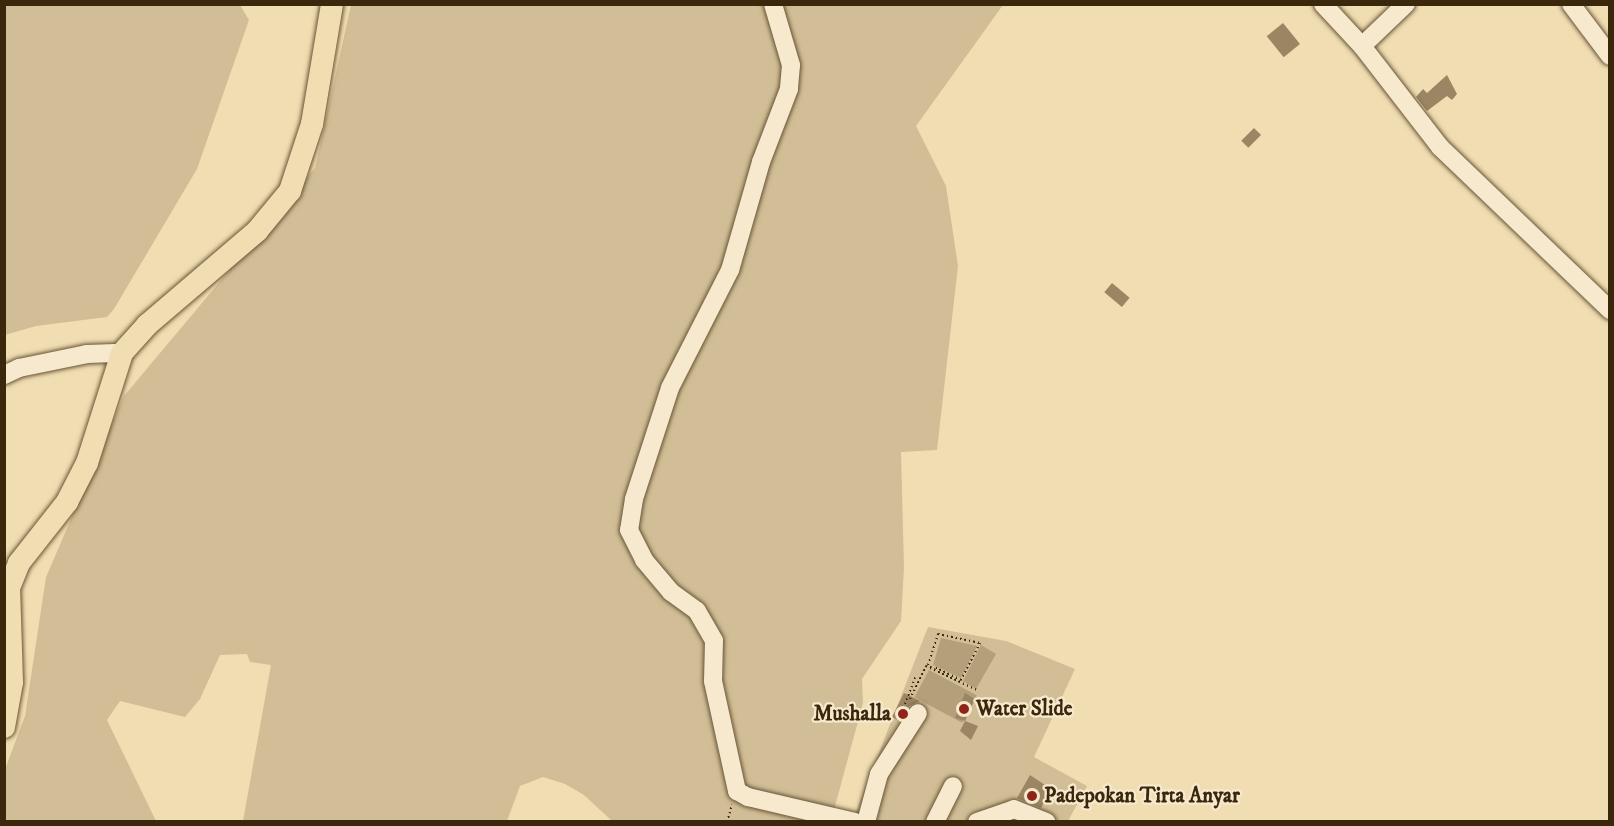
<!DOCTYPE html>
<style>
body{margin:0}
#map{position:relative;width:1614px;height:826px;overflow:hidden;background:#f1ddb2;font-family:"IM FELL DW Pica",serif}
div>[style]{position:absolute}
.green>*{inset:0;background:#d2be96}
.water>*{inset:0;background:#b39f7a;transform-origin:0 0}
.building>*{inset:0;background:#9a8662;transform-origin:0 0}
.path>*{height:2px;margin-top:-1px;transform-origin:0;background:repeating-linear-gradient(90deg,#3b280c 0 1.5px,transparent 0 4.5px)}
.roads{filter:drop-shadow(0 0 2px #685536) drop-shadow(0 0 2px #685536)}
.minor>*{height:18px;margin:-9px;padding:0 9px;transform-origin:9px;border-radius:9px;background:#f6e9cd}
.major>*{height:22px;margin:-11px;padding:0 11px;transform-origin:11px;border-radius:11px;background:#f1ddb2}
.dots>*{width:16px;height:16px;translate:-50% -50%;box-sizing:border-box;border:3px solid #f6e9cd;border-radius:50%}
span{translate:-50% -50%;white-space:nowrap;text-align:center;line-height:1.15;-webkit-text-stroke:4.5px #f6e9cd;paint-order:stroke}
.poi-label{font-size:21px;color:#3b280c;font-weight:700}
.left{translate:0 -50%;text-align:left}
.right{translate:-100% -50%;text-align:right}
.frame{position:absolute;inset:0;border:6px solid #3b280c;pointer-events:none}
</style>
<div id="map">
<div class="green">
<div style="clip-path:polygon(5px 4px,240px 5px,249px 20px,197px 169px,114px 309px,107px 317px,36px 326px,5px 335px)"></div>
<div style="clip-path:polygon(351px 5px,1003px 5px,916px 126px,946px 186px,958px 266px,937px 450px,901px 452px,904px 568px,901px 621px,862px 679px,863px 703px,831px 821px,612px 821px,584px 795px,565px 784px,543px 777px,520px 786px,507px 821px,243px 821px,271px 665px,250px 662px,247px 654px,220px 655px,200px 699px,185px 717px,120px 701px,107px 720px,156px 821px,5px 821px,4px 772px,25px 716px,46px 577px,124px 396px,315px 168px)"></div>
<div style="clip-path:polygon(928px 627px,1006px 641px,1075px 669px,1034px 757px,1087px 786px,1068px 821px,852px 822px)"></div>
</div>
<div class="water">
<div style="clip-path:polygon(941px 638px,977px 646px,961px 678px,933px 665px)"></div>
<div style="clip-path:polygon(981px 645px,996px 654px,976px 689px,963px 681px)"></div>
<div style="left:929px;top:670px;width:54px;height:31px;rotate:28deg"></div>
</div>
<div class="building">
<div style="left:1283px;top:23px;width:27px;height:21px;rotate:51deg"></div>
<div style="clip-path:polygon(1447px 75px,1457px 94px,1452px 100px,1447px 96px,1427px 111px,1416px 97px,1423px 89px,1427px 93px)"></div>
<div style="left:1254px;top:128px;width:10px;height:18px;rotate:45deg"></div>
<div style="left:1112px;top:283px;width:23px;height:12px;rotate:40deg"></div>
<div style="clip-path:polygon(904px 693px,920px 701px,909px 706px,899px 721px,892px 717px)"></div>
<div style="clip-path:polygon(965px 693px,975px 699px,965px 721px,955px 718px)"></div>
<div style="clip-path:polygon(965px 721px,978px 726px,971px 740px,960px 731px)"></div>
<div style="clip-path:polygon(1030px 775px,1051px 789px,1041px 808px,1017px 798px)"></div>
</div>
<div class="path">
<div style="left:935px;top:670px;width:9px;rotate:-144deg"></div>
<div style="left:928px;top:665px;width:33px;rotate:-72deg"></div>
<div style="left:938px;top:634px;width:43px;rotate:12.1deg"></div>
<div style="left:980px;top:643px;width:42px;rotate:117.2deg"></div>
<div style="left:961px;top:680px;width:28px;rotate:-154deg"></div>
<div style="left:910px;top:699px;width:37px;rotate:-64deg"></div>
<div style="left:926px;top:666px;width:56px;rotate:25.2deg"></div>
<div style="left:905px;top:704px;width:30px;rotate:-69deg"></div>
<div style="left:727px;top:822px;width:18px;rotate:-74deg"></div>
</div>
<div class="roads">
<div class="minor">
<div style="left:773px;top:4px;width:64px;rotate:73.6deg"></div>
<div style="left:791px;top:65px;width:24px;rotate:95deg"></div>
<div style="left:789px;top:89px;width:78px;rotate:111deg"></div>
<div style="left:761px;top:162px;width:112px;rotate:106deg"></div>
<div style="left:730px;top:270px;width:132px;rotate:117deg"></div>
<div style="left:670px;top:388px;width:117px;rotate:108deg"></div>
<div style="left:634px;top:499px;width:31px;rotate:99deg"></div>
<div style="left:629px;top:530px;width:34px;rotate:63deg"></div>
<div style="left:644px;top:560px;width:42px;rotate:49.8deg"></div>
<div style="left:671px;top:592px;width:32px;rotate:36deg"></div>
<div style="left:697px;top:611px;width:34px;rotate:60deg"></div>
<div style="left:714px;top:641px;width:40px;rotate:91.4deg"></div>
<div style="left:713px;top:681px;width:113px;rotate:77.7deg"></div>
<div style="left:737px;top:791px;width:13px;rotate:29deg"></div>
<div style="left:748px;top:797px;width:110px;rotate:13.2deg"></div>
<div style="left:1323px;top:4px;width:57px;rotate:47.1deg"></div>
<div style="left:1362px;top:46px;width:128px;rotate:52.3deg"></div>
<div style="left:1440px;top:147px;width:236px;rotate:43.8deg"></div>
<div style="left:1571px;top:4px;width:65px;rotate:53.1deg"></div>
<div style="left:1362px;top:46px;width:61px;rotate:-43.7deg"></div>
<div style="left:4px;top:375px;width:17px;rotate:-25deg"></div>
<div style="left:19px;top:368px;width:69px;rotate:-11.6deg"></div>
<div style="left:87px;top:354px;width:35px;rotate:-2deg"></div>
<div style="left:866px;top:822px;width:50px;rotate:-74.8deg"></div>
<div style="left:879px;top:774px;width:72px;rotate:-57.4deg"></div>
<div style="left:935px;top:822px;width:40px;rotate:-63.4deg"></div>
<div style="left:977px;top:822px;width:39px;rotate:-19deg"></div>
<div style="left:1014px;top:809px;width:35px;rotate:22deg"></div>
</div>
<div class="major">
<div style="left:4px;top:727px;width:46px;rotate:-79.9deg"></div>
<div style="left:12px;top:682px;width:94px;rotate:-91.8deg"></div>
<div style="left:9px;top:588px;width:27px;rotate:-68deg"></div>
<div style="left:19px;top:563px;width:78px;rotate:-51.8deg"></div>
<div style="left:67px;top:502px;width:44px;rotate:-62.9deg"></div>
<div style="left:87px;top:463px;width:115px;rotate:-72.3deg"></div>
<div style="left:122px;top:353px;width:38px;rotate:-48deg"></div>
<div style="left:147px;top:325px;width:145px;rotate:-40.5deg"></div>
<div style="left:257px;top:231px;width:52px;rotate:-50.5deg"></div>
<div style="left:290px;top:191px;width:71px;rotate:-71.8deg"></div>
<div style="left:312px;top:124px;width:122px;rotate:-80.5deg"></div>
</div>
</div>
<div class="dots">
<div style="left:964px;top:709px;background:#8f2418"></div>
<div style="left:903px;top:714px;background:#8f2418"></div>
<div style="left:1032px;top:796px;background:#8f2418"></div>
</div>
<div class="poi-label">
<span class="left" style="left:976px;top:709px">Water Slide</span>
<span class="right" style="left:891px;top:714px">Mushalla</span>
<span class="left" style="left:1044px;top:796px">Padepokan Tirta Anyar</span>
</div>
<div class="frame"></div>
</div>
